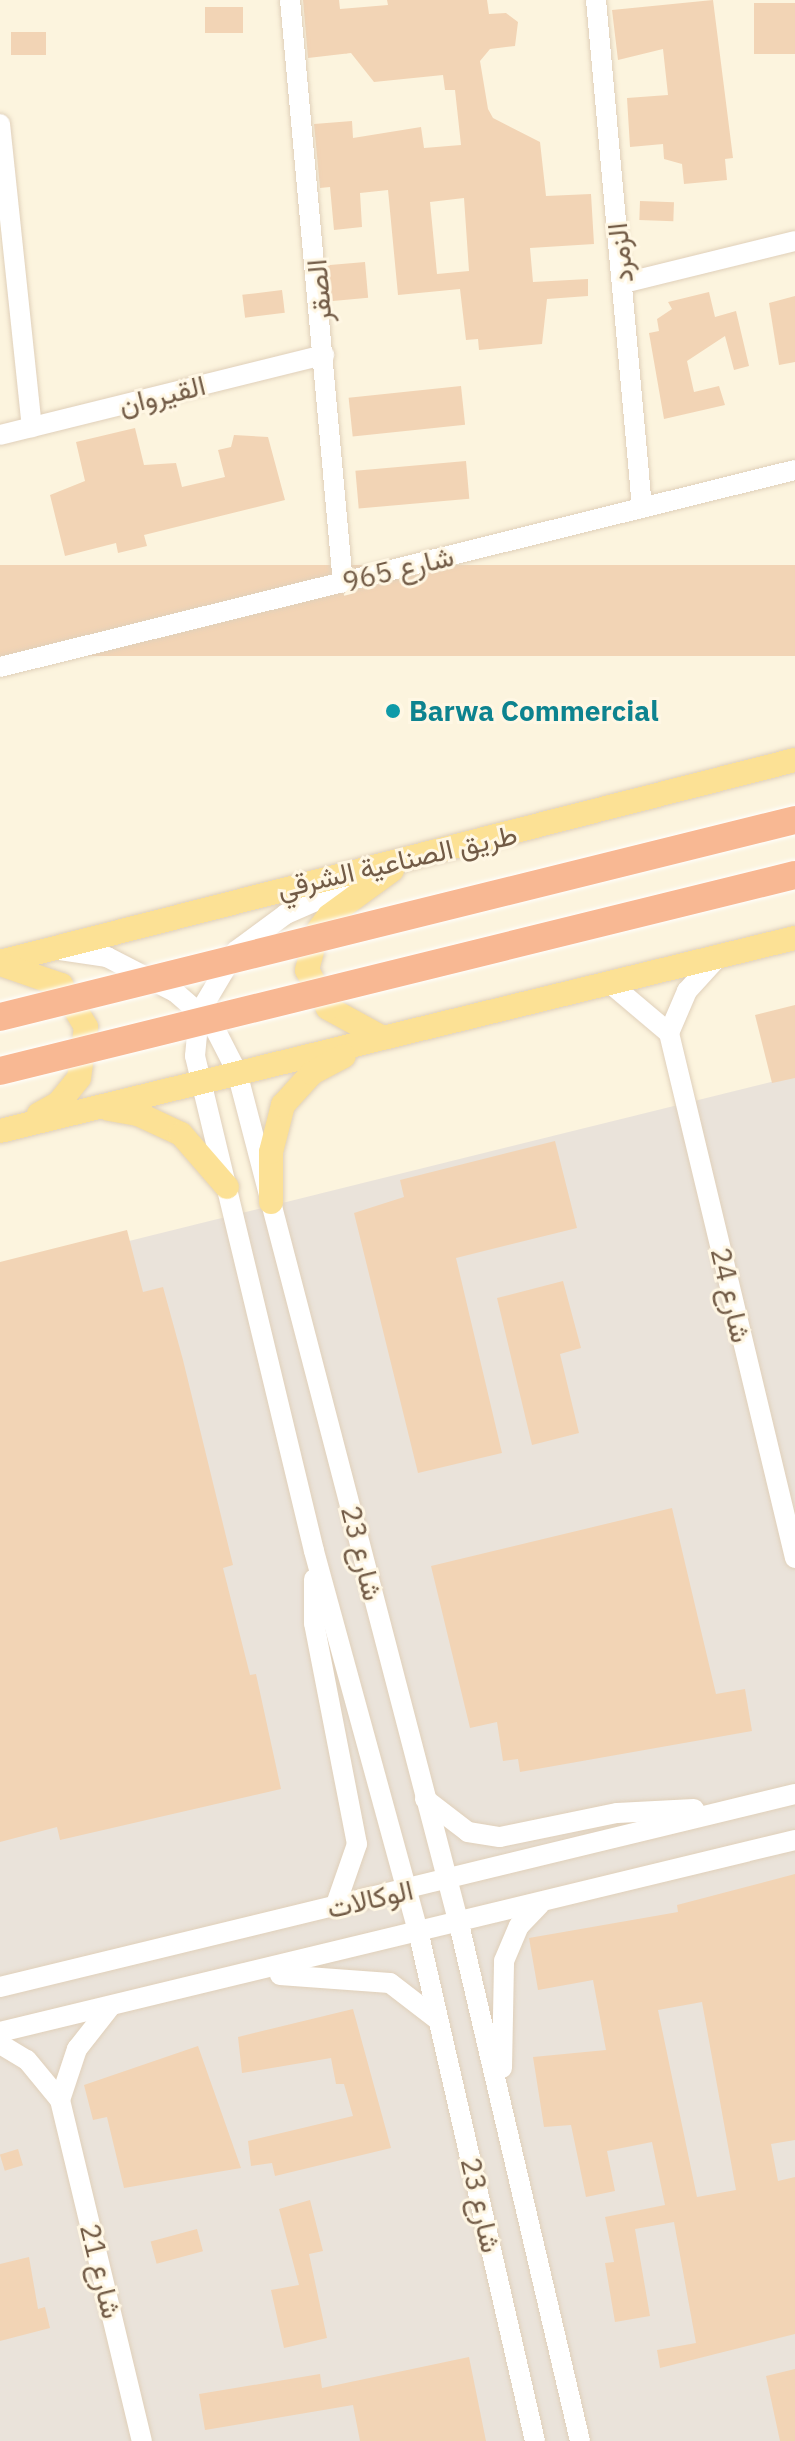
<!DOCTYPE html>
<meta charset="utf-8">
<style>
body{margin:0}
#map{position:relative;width:795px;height:2441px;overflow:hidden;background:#fcf4de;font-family:"IBM Plex Sans",Vazirmatn,sans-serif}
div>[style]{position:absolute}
.industrial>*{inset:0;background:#eae3da}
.building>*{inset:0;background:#f2d4b5;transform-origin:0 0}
.roads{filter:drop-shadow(0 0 2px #e0d0ba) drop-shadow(0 0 2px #e0d0ba)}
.minor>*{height:20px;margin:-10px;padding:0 10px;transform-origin:10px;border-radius:10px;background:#fff}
.major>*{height:24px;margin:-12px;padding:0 12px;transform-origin:12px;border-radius:12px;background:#fce195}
.bridges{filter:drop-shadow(0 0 2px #fff) drop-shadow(0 0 2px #fff)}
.highway-bridge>*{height:28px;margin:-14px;padding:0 14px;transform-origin:14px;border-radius:14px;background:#f8b893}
.dots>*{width:22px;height:22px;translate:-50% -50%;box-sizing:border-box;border:4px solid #fff7e4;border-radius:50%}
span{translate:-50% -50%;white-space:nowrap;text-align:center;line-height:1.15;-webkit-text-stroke:6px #fff7e4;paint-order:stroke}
.street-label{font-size:28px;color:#725b46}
.culture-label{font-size:28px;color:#0d838f;font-weight:700}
.left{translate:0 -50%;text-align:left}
</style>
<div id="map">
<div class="industrial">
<div style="clip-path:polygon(795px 1076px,795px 2441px,0 2441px,0 1273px)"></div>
</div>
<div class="building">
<div style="clip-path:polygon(evenodd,303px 0,339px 0,340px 9px,388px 5px,387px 0,487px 0,489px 14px,506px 13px,518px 22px,515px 46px,490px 49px,480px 61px,488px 109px,493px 118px,540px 142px,546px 196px,591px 194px,594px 244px,530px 248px,533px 282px,588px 279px,588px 296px,547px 299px,542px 344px,479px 350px,478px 339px,466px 340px,460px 289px,398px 295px,388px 190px,360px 193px,362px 227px,334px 230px,330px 187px,320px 188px,314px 124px,352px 121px,353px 138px,421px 127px,424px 148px,461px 145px,455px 90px,445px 90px,443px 75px,374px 82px,351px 53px,308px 58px,303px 0,464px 198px,469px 271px,437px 274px,430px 202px,464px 198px)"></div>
<div style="clip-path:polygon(713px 0,733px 158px,725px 159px,727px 180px,684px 184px,682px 164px,664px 159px,663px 144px,630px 147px,627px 98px,668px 95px,663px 49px,618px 60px,612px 10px)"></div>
<div style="left:795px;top:3px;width:51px;height:41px;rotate:90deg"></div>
<div style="left:205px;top:7px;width:38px;height:26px"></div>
<div style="left:11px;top:32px;width:35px;height:23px"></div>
<div style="left:640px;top:201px;width:34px;height:19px;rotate:2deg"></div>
<div style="left:365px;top:262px;width:36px;height:38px;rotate:85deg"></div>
<div style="left:282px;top:290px;width:23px;height:40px;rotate:83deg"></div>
<div style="clip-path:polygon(709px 292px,715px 317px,736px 311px,749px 366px,734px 370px,725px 336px,687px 361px,694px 392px,719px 386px,725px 405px,664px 419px,649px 333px,659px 331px,657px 319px,672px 309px,668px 302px)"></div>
<div style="clip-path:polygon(795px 296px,795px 362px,779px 365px,769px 303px)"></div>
<div style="left:461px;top:386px;width:39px;height:113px;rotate:84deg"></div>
<div style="clip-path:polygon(135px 428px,144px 465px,176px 463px,182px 487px,225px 477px,218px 450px,231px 447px,234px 435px,268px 437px,285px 500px,144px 535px,147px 546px,118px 553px,116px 543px,65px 556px,50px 495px,85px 481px,76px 442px)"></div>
<div style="left:466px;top:461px;width:38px;height:111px;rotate:85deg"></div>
<div style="left:795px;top:565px;width:91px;height:820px;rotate:90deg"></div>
<div style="clip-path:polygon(795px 1005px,795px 1078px,772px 1083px,755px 1015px)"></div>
<div style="clip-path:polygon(555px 1141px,577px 1228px,456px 1258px,502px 1453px,418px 1473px,354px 1213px,404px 1197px,400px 1180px)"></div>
<div style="clip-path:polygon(127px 1230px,143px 1292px,163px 1287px,183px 1360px,233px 1565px,223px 1568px,250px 1675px,256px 1674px,281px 1789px,60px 1840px,57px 1827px,0 1842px,0 1262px)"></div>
<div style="clip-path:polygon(563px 1281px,581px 1348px,560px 1354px,579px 1433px,532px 1445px,497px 1298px)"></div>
<div style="clip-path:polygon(672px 1508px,716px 1694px,745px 1689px,752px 1731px,520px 1772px,518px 1759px,503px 1761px,497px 1722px,470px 1728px,431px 1566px)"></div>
<div style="clip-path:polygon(evenodd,795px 1874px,795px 2140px,771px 2144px,778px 2181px,795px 2177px,795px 2334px,660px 2368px,657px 2350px,696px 2343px,674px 2222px,635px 2229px,650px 2316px,615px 2322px,605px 2263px,614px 2262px,605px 2217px,665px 2205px,652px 2142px,607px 2151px,615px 2191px,586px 2197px,571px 2125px,544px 2127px,533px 2057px,606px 2050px,593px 1980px,538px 1990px,529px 1938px,678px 1912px,677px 1905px,795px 1874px,702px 2002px,736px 2190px,697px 2197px,658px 2010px,702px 2002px)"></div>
<div style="clip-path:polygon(353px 2009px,391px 2148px,275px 2176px,272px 2163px,251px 2166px,248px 2141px,353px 2116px,344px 2084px,336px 2084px,331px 2058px,242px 2073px,238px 2037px)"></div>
<div style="clip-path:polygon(198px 2046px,241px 2168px,124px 2188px,107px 2117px,93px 2120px,84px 2085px)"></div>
<div style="left:18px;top:2149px;width:17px;height:19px;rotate:73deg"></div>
<div style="clip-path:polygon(310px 2200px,323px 2251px,309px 2254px,327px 2338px,284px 2348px,271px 2290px,299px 2285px,279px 2209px)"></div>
<div style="left:197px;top:2229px;width:23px;height:48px;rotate:75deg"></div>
<div style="clip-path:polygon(29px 2257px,38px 2309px,45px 2307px,50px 2328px,0 2341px,0 2264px)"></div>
<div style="clip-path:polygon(469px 2357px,486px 2441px,360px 2441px,353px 2405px,205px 2430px,199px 2394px,320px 2374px,322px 2388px)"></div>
<div style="clip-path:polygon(795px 2369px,795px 2441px,780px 2441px,766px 2376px)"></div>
</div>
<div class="roads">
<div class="minor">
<div style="left:290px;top:0;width:585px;rotate:84.81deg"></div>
<div style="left:596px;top:0;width:509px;rotate:84.82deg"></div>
<div style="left:0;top:124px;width:305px;rotate:84deg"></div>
<div style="left:624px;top:283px;width:176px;rotate:-13.8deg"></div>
<div style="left:0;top:435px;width:334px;rotate:-13.9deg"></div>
<div style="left:0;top:667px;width:819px;rotate:-13.92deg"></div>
<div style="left:373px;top:876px;width:95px;rotate:156.4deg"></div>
<div style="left:286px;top:914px;width:62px;rotate:143.5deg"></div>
<div style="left:236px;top:951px;width:72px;rotate:120.8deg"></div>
<div style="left:199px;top:1013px;width:43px;rotate:95.3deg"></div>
<div style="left:195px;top:1056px;width:509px;rotate:76.48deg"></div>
<div style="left:314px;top:1551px;width:398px;rotate:74.7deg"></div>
<div style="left:419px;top:1935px;width:519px;rotate:77.09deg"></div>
<div style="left:60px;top:950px;width:48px;rotate:8.5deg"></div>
<div style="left:107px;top:957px;width:76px;rotate:27.2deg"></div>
<div style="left:175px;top:992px;width:50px;rotate:41deg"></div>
<div style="left:213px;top:1025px;width:53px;rotate:62.9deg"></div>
<div style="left:237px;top:1072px;width:880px;rotate:75.4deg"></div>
<div style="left:459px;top:1924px;width:531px;rotate:76.83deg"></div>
<div style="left:611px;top:984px;width:76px;rotate:40.2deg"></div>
<div style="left:669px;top:1033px;width:540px;rotate:76.5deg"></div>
<div style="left:669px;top:1033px;width:46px;rotate:-66.8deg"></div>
<div style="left:687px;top:991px;width:46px;rotate:-47.6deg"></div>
<div style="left:314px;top:1579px;width:44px;rotate:90deg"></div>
<div style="left:314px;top:1623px;width:225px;rotate:79deg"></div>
<div style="left:357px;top:1844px;width:67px;rotate:109.2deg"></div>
<div style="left:425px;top:1799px;width:54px;rotate:37.5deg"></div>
<div style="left:468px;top:1832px;width:32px;rotate:9deg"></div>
<div style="left:500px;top:1837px;width:119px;rotate:-11.6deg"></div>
<div style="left:617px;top:1813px;width:77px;rotate:-3deg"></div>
<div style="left:280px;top:1975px;width:110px;rotate:4.2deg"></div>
<div style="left:390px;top:1983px;width:61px;rotate:37.6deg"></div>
<div style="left:0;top:1987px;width:818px;rotate:-13.65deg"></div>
<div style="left:0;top:2032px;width:818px;rotate:-13.58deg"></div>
<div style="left:0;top:2044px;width:31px;rotate:31deg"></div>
<div style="left:27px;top:2060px;width:52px;rotate:50.5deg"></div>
<div style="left:60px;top:2100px;width:351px;rotate:76.5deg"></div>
<div style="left:502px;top:2068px;width:107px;rotate:-88.9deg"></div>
<div style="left:504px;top:1961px;width:38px;rotate:-67deg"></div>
<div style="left:519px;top:1926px;width:30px;rotate:-46deg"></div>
<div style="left:60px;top:2100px;width:54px;rotate:-71.6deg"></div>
<div style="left:77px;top:2049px;width:53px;rotate:-51.8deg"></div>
</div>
<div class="major">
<div style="left:0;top:962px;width:820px;rotate:-14.26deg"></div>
<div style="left:0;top:964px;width:65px;rotate:19deg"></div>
<div style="left:61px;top:985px;width:49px;rotate:59.2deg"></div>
<div style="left:86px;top:1027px;width:51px;rotate:97.8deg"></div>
<div style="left:79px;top:1078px;width:32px;rotate:129deg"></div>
<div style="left:59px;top:1103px;width:23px;rotate:151deg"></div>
<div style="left:383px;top:1038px;width:63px;rotate:-151.4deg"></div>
<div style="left:328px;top:1008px;width:43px;rotate:-118.9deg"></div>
<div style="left:307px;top:970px;width:39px;rotate:-75deg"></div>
<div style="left:317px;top:932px;width:20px;rotate:-53deg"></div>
<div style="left:329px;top:916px;width:78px;rotate:-36.1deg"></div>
<div style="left:109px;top:1109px;width:29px;rotate:10deg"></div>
<div style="left:138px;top:1114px;width:47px;rotate:24.9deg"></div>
<div style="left:181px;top:1134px;width:70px;rotate:49deg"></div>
<div style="left:0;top:1131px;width:818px;rotate:-13.65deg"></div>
<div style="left:271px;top:1202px;width:50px;rotate:-90deg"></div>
<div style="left:271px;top:1152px;width:49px;rotate:-75.7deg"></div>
<div style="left:283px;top:1105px;width:43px;rotate:-47.8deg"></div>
<div style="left:312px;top:1073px;width:36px;rotate:-28deg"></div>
</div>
</div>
<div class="bridges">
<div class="highway-bridge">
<div style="left:0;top:1017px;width:819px;rotate:-13.92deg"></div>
<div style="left:0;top:1071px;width:819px;rotate:-13.85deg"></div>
</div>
</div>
<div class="dots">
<div style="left:393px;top:711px;background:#0f9aa8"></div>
</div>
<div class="street-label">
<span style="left:620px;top:253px;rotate:-96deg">الزمرد</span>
<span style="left:319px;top:291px;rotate:-95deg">الصقر</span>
<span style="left:162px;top:395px;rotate:-14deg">القيروان</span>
<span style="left:398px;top:569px;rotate:-14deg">شارع 965</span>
<span style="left:397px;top:861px;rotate:-13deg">طريق الصناعية الشرقي</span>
<span style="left:731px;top:1295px;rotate:77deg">شارع 24</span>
<span style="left:362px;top:1553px;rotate:76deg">شارع 23</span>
<span style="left:370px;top:1899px;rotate:-13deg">الوكالات</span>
<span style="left:481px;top:2205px;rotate:77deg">شارع 23</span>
<span style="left:101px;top:2271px;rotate:76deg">شارع 21</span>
</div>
<div class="culture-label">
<span class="left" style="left:409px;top:711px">Barwa Commercial</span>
</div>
</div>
